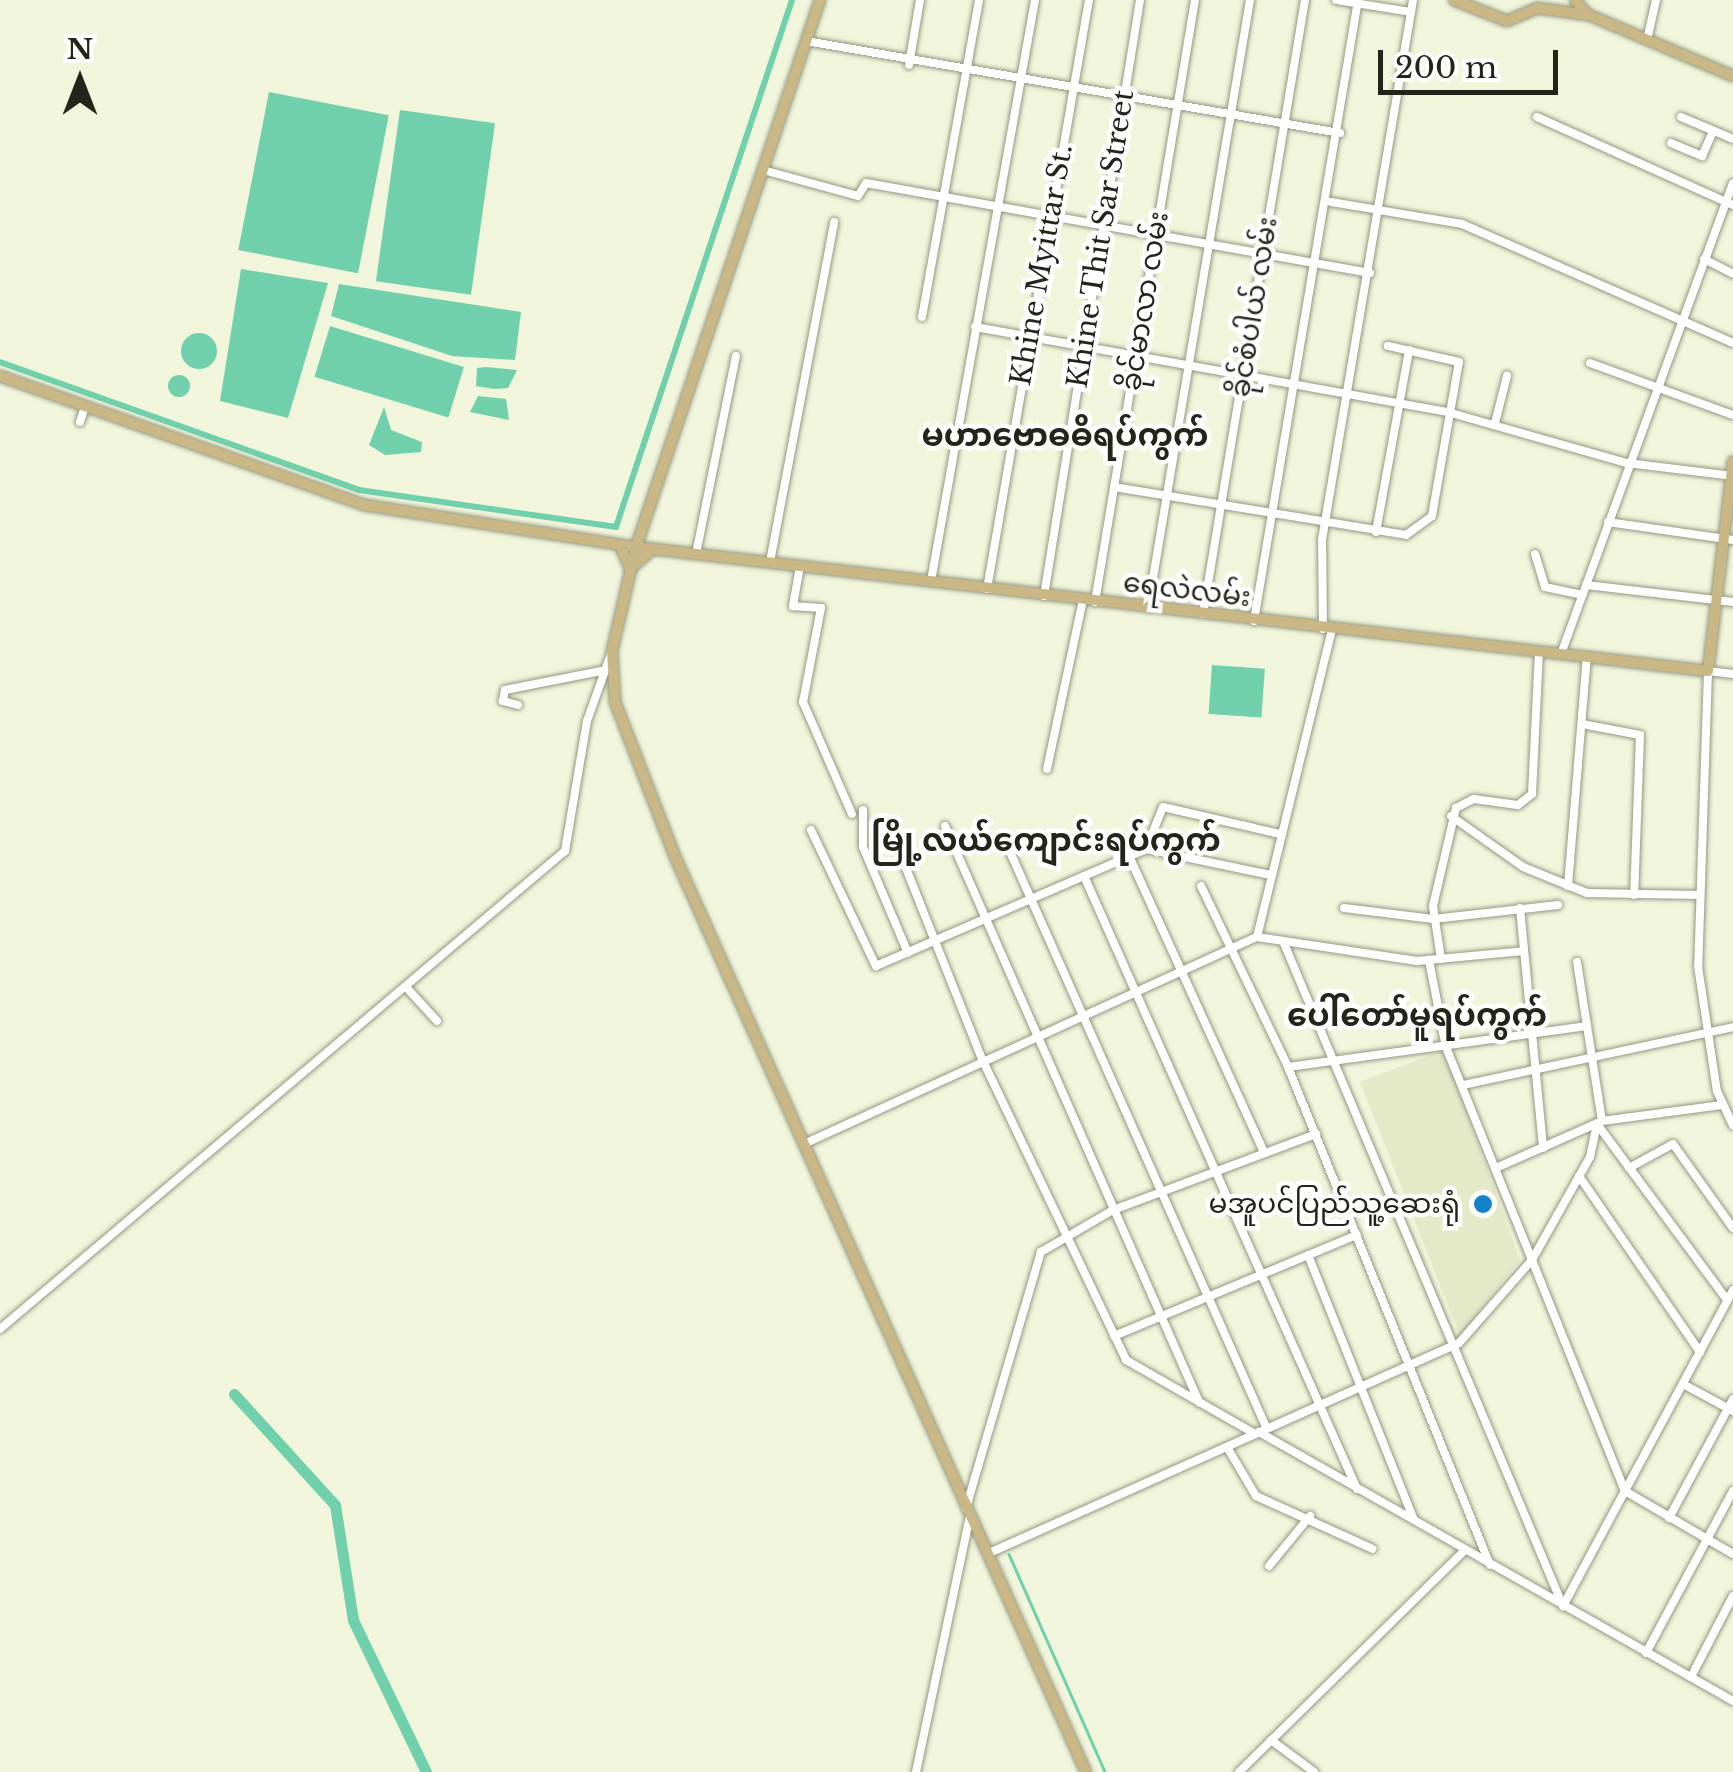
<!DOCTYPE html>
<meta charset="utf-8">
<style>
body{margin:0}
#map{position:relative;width:1733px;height:1772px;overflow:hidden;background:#f1f5db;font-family:"Libre Baskerville","Noto Sans Myanmar",serif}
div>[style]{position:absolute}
.built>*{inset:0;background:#e4e9c8}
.water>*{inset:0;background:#6fd0ab;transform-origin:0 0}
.round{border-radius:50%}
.stream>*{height:2.5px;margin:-1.25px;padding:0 1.25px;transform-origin:1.25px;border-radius:1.25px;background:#6fd0ab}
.canal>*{height:6px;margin:-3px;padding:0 3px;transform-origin:3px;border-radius:3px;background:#6fd0ab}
.river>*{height:11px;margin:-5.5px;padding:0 5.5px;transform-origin:5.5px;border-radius:5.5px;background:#6fd0ab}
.roads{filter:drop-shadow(0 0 2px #949880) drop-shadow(0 0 2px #949880)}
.minor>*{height:8px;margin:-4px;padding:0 4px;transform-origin:4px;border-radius:4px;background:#fff}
.major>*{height:10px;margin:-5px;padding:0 5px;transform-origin:5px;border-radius:5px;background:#c9b786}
.dots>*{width:28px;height:28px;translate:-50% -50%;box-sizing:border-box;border:5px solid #fff;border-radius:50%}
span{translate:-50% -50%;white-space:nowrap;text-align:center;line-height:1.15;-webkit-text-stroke:9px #fff;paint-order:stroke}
.street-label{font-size:28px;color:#23251b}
.poi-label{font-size:28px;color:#23251b}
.right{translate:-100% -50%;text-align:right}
.quarter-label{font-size:32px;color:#23251b;font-weight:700}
.north{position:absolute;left:30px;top:30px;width:100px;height:100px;-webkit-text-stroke:8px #fff;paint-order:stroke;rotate:0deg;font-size:28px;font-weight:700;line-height:40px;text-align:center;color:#23251b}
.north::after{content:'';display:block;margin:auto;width:35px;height:45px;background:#23251b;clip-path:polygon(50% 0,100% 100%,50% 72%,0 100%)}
.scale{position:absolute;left:1378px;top:50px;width:180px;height:45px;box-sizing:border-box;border:5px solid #23251b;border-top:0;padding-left:12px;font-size:30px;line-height:35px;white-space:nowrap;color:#23251b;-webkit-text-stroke:8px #fff;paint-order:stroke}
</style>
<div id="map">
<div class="built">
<div style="clip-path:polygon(1444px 1050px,1520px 1260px,1460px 1336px,1360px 1082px)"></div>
</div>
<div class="water">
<div style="left:269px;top:92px;width:122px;height:161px;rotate:11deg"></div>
<div style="left:400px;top:110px;width:96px;height:173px;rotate:8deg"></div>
<div style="clip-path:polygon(241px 269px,328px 283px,288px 418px,220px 401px)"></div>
<div style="clip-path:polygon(339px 284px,521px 312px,515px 360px,452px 356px,331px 316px)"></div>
<div style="left:330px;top:326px;width:140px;height:53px;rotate:17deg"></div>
<div class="round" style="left:181px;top:333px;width:36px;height:36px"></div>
<div style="clip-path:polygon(477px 368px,486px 367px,517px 370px,508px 388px,494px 389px,476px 386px)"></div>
<div class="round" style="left:168px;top:375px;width:22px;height:22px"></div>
<div style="clip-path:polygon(478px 396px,506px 399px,509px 420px,470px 412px)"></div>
<div style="clip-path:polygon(384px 407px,391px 430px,422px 442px,421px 452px,385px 455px,369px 445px)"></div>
<div style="left:1212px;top:665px;width:53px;height:49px;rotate:4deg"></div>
</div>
<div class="stream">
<div style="left:1009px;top:1554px;width:238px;rotate:66.2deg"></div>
</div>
<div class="canal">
<div style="left:0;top:362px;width:381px;rotate:19.6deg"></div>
<div style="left:359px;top:490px;width:260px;rotate:8.2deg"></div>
<div style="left:616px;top:527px;width:556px;rotate:-71.53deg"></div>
</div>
<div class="river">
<div style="left:234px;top:1394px;width:150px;rotate:47.7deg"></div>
<div style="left:335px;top:1505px;width:116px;rotate:81.1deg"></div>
<div style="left:353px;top:1620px;width:169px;rotate:64.3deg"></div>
</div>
<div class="roads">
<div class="minor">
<div style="left:1336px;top:0;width:76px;rotate:9.1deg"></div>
<div style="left:1647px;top:40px;width:41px;rotate:-77.3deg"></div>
<div style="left:806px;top:41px;width:542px;rotate:9.78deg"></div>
<div style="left:909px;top:65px;width:66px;rotate:-80.4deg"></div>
<div style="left:1537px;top:117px;width:215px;rotate:24.2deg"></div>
<div style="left:1681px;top:117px;width:56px;rotate:22.9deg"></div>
<div style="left:1671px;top:143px;width:34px;rotate:23deg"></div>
<div style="left:1702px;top:156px;width:27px;rotate:-66deg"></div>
<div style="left:763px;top:170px;width:98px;rotate:15.3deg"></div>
<div style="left:858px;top:196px;width:15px;rotate:-58deg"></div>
<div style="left:866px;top:183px;width:512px;rotate:10.12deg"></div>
<div style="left:1331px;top:202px;width:133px;rotate:9.5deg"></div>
<div style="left:1462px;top:224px;width:296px;rotate:23.7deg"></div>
<div style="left:1704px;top:259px;width:33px;rotate:27deg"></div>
<div style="left:922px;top:317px;width:322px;rotate:-79.8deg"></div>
<div style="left:975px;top:327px;width:484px;rotate:10.2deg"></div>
<div style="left:1451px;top:413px;width:183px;rotate:15.9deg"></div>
<div style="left:1627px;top:463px;width:107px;rotate:7deg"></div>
<div style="left:1590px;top:363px;width:152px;rotate:20deg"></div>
<div style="left:80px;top:422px;width:16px;rotate:-72deg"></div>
<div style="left:1495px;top:423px;width:49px;rotate:-75.7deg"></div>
<div style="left:1114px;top:487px;width:296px;rotate:9.3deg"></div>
<div style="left:1406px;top:535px;width:32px;rotate:-36deg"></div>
<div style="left:1432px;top:516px;width:156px;rotate:-80.1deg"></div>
<div style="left:1459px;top:362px;width:73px;rotate:-167.3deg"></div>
<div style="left:1608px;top:522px;width:126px;rotate:8.2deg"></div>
<div style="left:1376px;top:532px;width:185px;rotate:-79.7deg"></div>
<div style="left:696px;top:554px;width:202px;rotate:-78.6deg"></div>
<div style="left:1535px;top:554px;width:34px;rotate:73deg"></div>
<div style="left:1545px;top:587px;width:38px;rotate:12deg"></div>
<div style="left:770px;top:562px;width:346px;rotate:-79.3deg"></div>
<div style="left:800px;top:566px;width:41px;rotate:99.9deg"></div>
<div style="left:793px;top:606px;width:28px;rotate:4deg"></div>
<div style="left:821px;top:608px;width:96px;rotate:100.8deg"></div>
<div style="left:803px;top:702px;width:122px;rotate:66.4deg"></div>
<div style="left:931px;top:581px;width:590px;rotate:-79.85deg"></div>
<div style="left:1586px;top:585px;width:148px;rotate:6.6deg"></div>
<div style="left:987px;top:589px;width:598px;rotate:-80.18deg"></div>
<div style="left:1044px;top:596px;width:604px;rotate:-80.85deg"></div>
<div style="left:1095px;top:602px;width:610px;rotate:-80.57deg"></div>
<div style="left:1148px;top:608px;width:616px;rotate:-80.48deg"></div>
<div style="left:1203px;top:614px;width:622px;rotate:-80.57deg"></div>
<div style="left:1254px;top:621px;width:630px;rotate:-80.49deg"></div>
<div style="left:1323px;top:629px;width:89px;rotate:-90.6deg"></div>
<div style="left:1322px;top:540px;width:548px;rotate:-80.43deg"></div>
<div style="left:1561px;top:654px;width:501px;rotate:-69.94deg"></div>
<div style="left:1733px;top:674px;width:25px;rotate:-173deg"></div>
<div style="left:1708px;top:671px;width:295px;rotate:91.9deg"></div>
<div style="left:1698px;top:966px;width:126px;rotate:81.4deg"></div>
<div style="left:1717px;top:1091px;width:38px;rotate:65deg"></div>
<div style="left:518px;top:705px;width:16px;rotate:-165deg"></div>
<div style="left:503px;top:701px;width:11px;rotate:-80deg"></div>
<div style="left:505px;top:690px;width:98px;rotate:-11.2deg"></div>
<div style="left:1582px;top:724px;width:59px;rotate:10.7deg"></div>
<div style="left:1640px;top:735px;width:160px;rotate:92.1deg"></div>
<div style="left:1047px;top:769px;width:173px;rotate:-78deg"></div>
<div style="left:863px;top:810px;width:37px;rotate:90deg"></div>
<div style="left:863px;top:847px;width:115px;rotate:67deg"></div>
<div style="left:1451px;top:816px;width:88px;rotate:35.3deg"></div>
<div style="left:1523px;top:867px;width:69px;rotate:22.1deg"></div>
<div style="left:1587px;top:893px;width:113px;rotate:1deg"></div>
<div style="left:945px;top:826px;width:630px;rotate:66.2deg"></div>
<div style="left:811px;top:830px;width:151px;rotate:64.5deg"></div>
<div style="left:876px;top:966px;width:294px;rotate:-23.4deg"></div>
<div style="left:1146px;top:849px;width:127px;rotate:11.8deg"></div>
<div style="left:894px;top:838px;width:238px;rotate:68.3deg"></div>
<div style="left:982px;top:1059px;width:334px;rotate:64.4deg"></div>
<div style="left:1126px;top:1360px;width:149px;rotate:29.8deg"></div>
<div style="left:1007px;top:845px;width:639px;rotate:66deg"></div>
<div style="left:1146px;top:849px;width:45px;rotate:-68deg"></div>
<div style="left:1163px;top:807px;width:120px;rotate:13deg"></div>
<div style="left:1129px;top:856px;width:325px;rotate:65.5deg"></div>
<div style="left:1084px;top:876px;width:671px;rotate:65.99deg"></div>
<div style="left:1201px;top:886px;width:201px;rotate:64.3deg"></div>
<div style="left:1288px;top:1067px;width:537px;rotate:67.92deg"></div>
<div style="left:1568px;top:886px;width:230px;rotate:-85.3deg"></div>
<div style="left:1344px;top:908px;width:90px;rotate:7deg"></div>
<div style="left:1433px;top:919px;width:126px;rotate:-6.4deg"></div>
<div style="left:1520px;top:908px;width:241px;rotate:84.5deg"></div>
<div style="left:1257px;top:937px;width:316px;rotate:-76.3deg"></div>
<div style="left:1283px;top:941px;width:722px;rotate:67.17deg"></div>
<div style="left:1563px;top:1606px;width:359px;rotate:-61.7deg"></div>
<div style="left:1441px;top:959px;width:54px;rotate:-98.6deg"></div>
<div style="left:1433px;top:906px;width:101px;rotate:-76.8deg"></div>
<div style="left:1456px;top:808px;width:20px;rotate:-27deg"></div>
<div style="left:1474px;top:799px;width:44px;rotate:7.8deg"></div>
<div style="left:1518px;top:805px;width:18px;rotate:-38deg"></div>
<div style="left:1532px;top:794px;width:142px;rotate:-87.2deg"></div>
<div style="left:1577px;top:962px;width:65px;rotate:81.1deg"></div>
<div style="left:406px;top:987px;width:46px;rotate:47.6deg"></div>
<div style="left:1288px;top:1067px;width:302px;rotate:-7.8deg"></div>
<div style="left:1587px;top:1026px;width:96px;rotate:81deg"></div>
<div style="left:1463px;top:1085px;width:276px;rotate:-12.1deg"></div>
<div style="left:1597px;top:1124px;width:34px;rotate:102deg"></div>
<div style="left:1590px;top:1157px;width:118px;rotate:119.4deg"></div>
<div style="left:1532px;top:1260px;width:249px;rotate:68.1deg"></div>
<div style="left:1625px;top:1491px;width:125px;rotate:30.3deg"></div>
<div style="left:1597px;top:1124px;width:219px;rotate:53.5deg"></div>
<div style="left:804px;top:1144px;width:498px;rotate:-24.6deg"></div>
<div style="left:1257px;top:937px;width:162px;rotate:8.5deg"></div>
<div style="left:1417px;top:961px;width:107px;rotate:-5.3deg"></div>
<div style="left:1496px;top:1168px;width:116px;rotate:-23.9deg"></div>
<div style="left:1602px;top:1121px;width:121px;rotate:-7.6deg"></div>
<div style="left:1629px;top:1168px;width:50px;rotate:-28.6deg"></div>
<div style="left:1673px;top:1144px;width:103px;rotate:54.5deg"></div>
<div style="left:1579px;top:1176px;width:214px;rotate:55.5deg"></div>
<div style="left:1308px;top:1255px;width:285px;rotate:68.2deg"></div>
<div style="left:0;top:1329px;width:740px;rotate:-40.23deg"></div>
<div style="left:565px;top:851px;width:132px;rotate:-80.4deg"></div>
<div style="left:587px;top:721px;width:74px;rotate:-70.3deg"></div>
<div style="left:1114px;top:1336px;width:263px;rotate:-22.6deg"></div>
<div style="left:1683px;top:1384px;width:57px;rotate:28.4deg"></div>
<div style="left:1259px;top:1432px;width:545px;rotate:29.58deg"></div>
<div style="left:1227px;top:1447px;width:57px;rotate:59.4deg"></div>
<div style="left:1256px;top:1496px;width:128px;rotate:24.4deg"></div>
<div style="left:966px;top:1508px;width:267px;rotate:-73.7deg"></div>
<div style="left:1041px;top:1252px;width:83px;rotate:-30.3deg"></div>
<div style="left:1113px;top:1210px;width:217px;rotate:-20.5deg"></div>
<div style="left:1669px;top:1518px;width:135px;rotate:-61.7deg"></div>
<div style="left:987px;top:1554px;width:517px;rotate:-24.09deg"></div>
<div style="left:1459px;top:1343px;width:111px;rotate:-48.7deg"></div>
<div style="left:1532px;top:1260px;width:230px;rotate:-112deg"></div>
<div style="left:1446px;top:1047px;width:89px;rotate:-101.1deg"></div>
<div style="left:1269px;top:1566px;width:65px;rotate:-50.6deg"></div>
<div style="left:1646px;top:1653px;width:184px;rotate:-61.8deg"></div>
<div style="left:1691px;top:1677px;width:91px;rotate:-62.6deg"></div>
<div style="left:1271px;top:1740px;width:54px;rotate:36.7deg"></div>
<div style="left:916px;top:1772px;width:263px;rotate:-78.1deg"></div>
<div style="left:1239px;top:1772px;width:317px;rotate:-44.5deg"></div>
</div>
<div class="major">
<div style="left:820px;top:0;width:577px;rotate:108.59deg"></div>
<div style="left:636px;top:547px;width:107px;rotate:103deg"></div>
<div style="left:612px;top:651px;width:51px;rotate:86.6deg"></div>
<div style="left:615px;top:702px;width:168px;rotate:68.8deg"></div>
<div style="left:676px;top:859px;width:1001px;rotate:65.82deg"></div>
<div style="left:1454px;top:0;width:57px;rotate:21.6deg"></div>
<div style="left:1507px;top:21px;width:33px;rotate:-23deg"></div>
<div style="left:1537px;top:8px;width:52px;rotate:7.7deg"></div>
<div style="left:1589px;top:15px;width:156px;rotate:23deg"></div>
<div style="left:1575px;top:0;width:20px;rotate:49deg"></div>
<div style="left:0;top:376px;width:386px;rotate:19.5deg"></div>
<div style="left:364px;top:505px;width:275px;rotate:8.8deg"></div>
<div style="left:636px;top:547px;width:1079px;rotate:6.6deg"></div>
<div style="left:1708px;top:671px;width:211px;rotate:-83.2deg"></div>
<div style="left:620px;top:545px;width:26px;rotate:67deg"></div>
<div style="left:630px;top:569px;width:30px;rotate:-42deg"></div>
</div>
</div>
<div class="dots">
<div style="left:1483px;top:1204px;background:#1381cb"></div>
</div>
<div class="street-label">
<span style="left:1101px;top:239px;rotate:-81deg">Khine Thit Sar Street</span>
<span style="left:1042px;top:265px;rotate:-80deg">Khine Myittar St.</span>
<span style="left:1145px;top:301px;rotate:-81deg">ခိုင်မာလာ လမ်း</span>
<span style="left:1254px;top:307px;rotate:-81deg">ခိုင်စံပါယ် လမ်း</span>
<span style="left:1187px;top:590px;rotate:7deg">ရေလဲလမ်း</span>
</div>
<div class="poi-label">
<span class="right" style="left:1460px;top:1204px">မအူပင်ပြည်သူ့ဆေးရုံ</span>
</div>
<div class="quarter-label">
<span style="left:1065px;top:435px">မဟာဗောဓဓိရပ်ကွက်</span>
<span style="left:1046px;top:840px">မြို့လယ်ကျောင်းရပ်ကွက်</span>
<span style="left:1417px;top:1015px">ပေါ်တော်မူရပ်ကွက်</span>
</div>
<div class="north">N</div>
<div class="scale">200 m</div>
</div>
